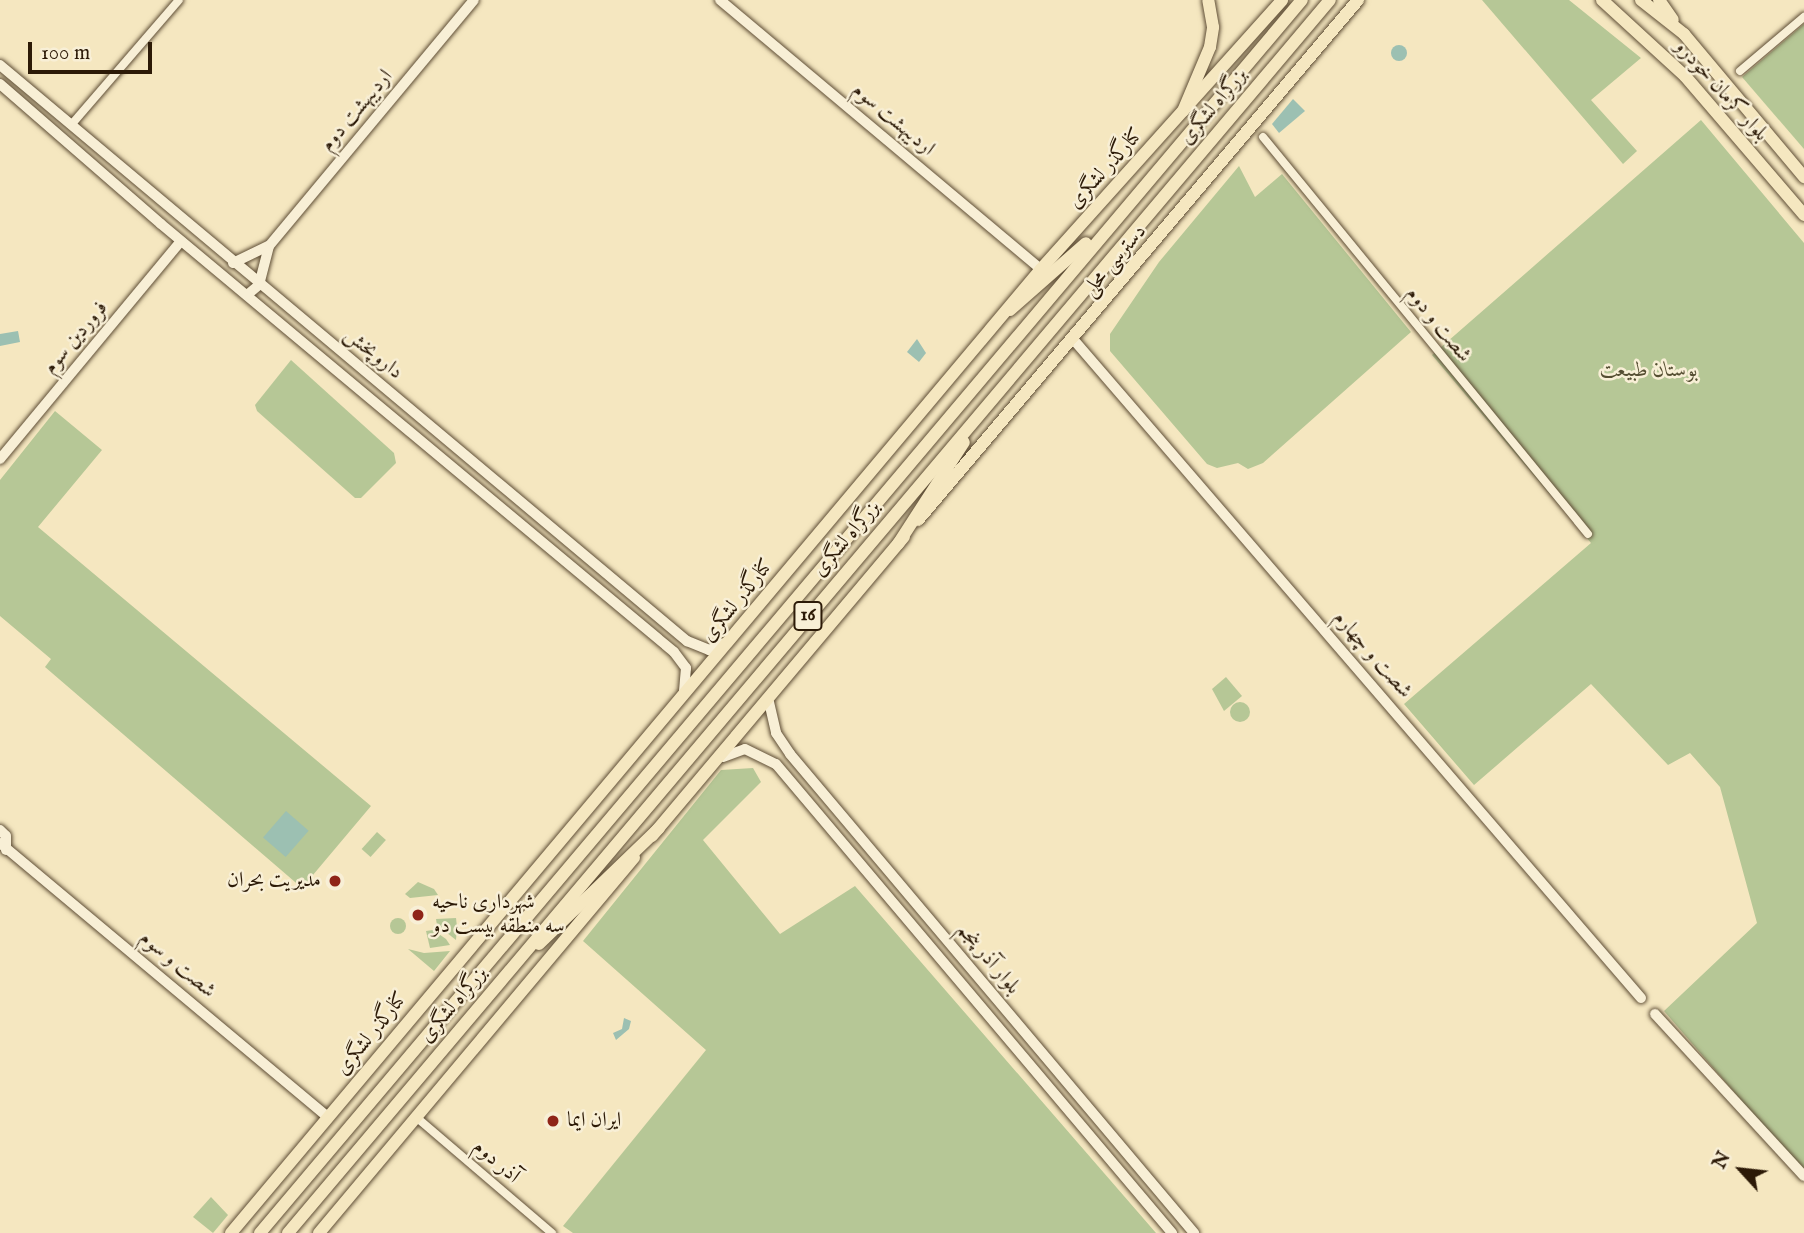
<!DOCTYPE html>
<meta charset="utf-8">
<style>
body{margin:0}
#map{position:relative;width:1804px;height:1233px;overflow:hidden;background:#f5e7c0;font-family:"IM FELL English",Amiri,serif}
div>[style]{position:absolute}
.green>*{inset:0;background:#b6c796;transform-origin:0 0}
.round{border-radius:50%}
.water>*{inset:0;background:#9cc0b2;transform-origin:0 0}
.roads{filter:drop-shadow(0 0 2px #5e4d35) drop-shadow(0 0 2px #5e4d35)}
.minor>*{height:8px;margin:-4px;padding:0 4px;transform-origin:4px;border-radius:4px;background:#f8efd6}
.tertiary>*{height:10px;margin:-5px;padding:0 5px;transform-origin:5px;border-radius:5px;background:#f8efd6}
.primary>*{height:12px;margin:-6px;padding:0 6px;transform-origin:6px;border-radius:6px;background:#f5e7c0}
.trunk>*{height:12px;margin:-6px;padding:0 6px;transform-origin:6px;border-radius:6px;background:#f5e7c0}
.dots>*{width:19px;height:19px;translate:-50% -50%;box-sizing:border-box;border:4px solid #f8efd6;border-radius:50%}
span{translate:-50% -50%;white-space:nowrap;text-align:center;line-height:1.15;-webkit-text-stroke:5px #f8efd6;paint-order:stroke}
.shield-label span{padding:2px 5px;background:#f8efd6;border:2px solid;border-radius:5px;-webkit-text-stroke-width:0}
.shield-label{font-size:19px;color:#2c1a07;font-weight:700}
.street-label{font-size:21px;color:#2c1a07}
.park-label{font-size:21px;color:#554e32;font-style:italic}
.poi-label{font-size:21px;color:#2c1a07}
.right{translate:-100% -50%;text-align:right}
.left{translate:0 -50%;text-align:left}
.north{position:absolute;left:1706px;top:1135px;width:70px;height:70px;-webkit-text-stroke:5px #f8efd6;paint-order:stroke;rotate:297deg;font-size:19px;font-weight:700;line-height:28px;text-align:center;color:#2c1a07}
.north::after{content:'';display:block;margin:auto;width:24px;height:32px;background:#2c1a07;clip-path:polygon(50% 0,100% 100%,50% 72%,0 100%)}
.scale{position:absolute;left:28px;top:42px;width:124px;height:32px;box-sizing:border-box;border:4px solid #2c1a07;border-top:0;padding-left:9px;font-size:21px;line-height:24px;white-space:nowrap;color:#2c1a07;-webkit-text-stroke:5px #f8efd6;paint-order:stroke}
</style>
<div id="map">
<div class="green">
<div style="clip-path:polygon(1482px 0,1569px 0,1641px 58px,1591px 100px,1637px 151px,1623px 164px)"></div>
<div style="clip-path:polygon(1804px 24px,1804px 149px,1742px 77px)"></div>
<div style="clip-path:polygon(1701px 120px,1804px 243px,1804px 1173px,1664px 1011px,1757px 923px,1720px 787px,1690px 753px,1668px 765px,1591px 684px,1474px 785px,1404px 704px,1591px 543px,1432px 355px)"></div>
<div style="clip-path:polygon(1239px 166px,1255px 197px,1282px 174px,1411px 332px,1263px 463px,1248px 469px,1238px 463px,1217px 468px,1207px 464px,1110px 351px,1110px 334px,1159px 262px)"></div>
<div style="clip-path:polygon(291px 360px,394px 453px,396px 463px,361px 498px,355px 498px,257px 411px,255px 405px)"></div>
<div style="clip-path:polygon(55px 411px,102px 450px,38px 527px,371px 806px,302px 888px,45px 667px,51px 659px,0 616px,0 480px)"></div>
<div style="clip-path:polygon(1226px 677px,1242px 696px,1224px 711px,1212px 689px)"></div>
<div class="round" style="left:1230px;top:702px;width:20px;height:20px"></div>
<div style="clip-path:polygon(753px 768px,761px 782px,703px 840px,780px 934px,855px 886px,1156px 1233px,573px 1233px,563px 1226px,706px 1050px,583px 941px,721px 770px)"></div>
<div style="left:377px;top:832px;width:12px;height:23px;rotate:42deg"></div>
<div style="clip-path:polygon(418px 882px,434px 889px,438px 895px,410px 898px,405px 894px)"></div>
<div style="clip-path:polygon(456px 918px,457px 927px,456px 940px,437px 925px,436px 919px)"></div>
<div class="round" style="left:390px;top:918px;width:16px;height:16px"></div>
<div style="clip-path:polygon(433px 930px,446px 939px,450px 945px,430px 948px,426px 931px)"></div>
<div style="clip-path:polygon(408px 949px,424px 953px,450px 951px,434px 971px)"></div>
<div style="clip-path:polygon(211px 1197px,228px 1215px,213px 1233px,193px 1217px)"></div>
</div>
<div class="water">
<div class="round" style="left:1391px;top:45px;width:16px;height:16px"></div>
<div style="clip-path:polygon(1293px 99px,1305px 111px,1279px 133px,1272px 124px)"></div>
<div style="clip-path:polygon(18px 331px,20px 342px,0 346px,0 334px)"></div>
<div style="clip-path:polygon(917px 339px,926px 353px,919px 362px,907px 352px)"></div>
<div style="left:286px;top:811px;width:30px;height:35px;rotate:41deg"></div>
<div style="clip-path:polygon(624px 1018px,631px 1021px,629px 1029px,616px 1040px,613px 1033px,622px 1029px)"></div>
</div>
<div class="roads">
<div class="minor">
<div style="left:1740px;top:71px;width:84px;rotate:-40.2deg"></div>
<div style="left:71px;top:125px;width:165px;rotate:-49.2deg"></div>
<div style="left:1263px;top:137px;width:513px;rotate:50.69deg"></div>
<div style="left:416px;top:1117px;width:179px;rotate:40.5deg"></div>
</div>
<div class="tertiary">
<div style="left:720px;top:0;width:419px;rotate:40deg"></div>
<div style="left:0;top:65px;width:897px;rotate:39.98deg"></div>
<div style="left:687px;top:641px;width:24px;rotate:22deg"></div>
<div style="left:709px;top:650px;width:20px;rotate:-24deg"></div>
<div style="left:0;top:84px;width:213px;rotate:41deg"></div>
<div style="left:161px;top:224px;width:668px;rotate:39.84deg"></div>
<div style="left:674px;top:652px;width:20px;rotate:53deg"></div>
<div style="left:686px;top:668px;width:23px;rotate:95deg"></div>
<div style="left:233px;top:263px;width:39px;rotate:-26deg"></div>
<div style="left:247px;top:295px;width:16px;rotate:-40deg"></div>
<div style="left:259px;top:285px;width:40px;rotate:-75.6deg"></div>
<div style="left:269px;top:246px;width:320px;rotate:-50.2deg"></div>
<div style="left:1073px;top:339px;width:870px;rotate:49.24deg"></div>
<div style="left:0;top:459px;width:283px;rotate:-50.3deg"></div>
<div style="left:769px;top:702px;width:32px;rotate:77deg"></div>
<div style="left:776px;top:733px;width:25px;rotate:56deg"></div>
<div style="left:790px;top:754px;width:627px;rotate:49.85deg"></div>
<div style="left:723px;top:757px;width:23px;rotate:-20deg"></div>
<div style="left:745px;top:749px;width:34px;rotate:26deg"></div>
<div style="left:776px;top:764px;width:614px;rotate:49.82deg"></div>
<div style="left:0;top:830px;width:8px;rotate:45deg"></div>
<div style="left:6px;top:836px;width:14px;rotate:90deg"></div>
<div style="left:0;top:843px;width:427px;rotate:39.9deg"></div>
<div style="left:1655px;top:1014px;width:220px;rotate:47.4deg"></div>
</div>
<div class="primary">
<div style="left:1602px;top:0;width:113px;rotate:42.5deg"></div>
<div style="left:1685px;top:76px;width:183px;rotate:49.4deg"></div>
<div style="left:1641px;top:0;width:55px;rotate:38.3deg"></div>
<div style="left:1684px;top:34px;width:187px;rotate:50deg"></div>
<div style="left:1659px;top:0;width:24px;rotate:55deg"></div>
<div style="left:918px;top:520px;width:681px;rotate:-49.76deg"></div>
<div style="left:652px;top:836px;width:391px;rotate:-49.9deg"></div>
<div style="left:231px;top:1233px;width:1259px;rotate:-49.96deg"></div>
<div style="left:1041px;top:269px;width:361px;rotate:-48.1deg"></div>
<div style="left:319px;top:1233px;width:490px;rotate:-50deg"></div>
</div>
<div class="trunk">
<div style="left:1183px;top:111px;width:69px;rotate:-67.1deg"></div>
<div style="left:1210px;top:47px;width:20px;rotate:-81deg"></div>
<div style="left:1213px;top:27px;width:27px;rotate:-100deg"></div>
<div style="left:1010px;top:310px;width:101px;rotate:-41.4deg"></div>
<div style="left:898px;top:544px;width:121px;rotate:-57.1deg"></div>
<div style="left:539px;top:944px;width:167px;rotate:-44deg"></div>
<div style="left:260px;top:1233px;width:1614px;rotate:-49.8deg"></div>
<div style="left:288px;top:1233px;width:1614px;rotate:-49.8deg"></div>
</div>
</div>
<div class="dots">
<div style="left:335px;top:881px;background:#8f2418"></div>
<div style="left:418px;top:915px;background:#8f2418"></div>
<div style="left:553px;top:1121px;background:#8f2418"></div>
</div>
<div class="shield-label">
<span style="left:808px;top:616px">16</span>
</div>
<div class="street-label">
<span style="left:1721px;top:91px;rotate:48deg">بلوار کرمان خودرو</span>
<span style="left:1214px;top:107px;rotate:-50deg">بزرگراه لشگری</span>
<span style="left:357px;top:111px;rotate:-50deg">اردیبهشت دوم</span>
<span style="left:893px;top:120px;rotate:40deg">اردیبهشت سوم</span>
<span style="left:1106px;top:169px;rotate:-48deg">کنارگذر لشگری</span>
<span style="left:1115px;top:261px;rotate:-50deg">دسترسی محلی</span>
<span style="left:1438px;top:325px;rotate:51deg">شصت و دوم</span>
<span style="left:76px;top:338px;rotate:-50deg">فروردین سوم</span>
<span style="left:373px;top:354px;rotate:39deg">داروپخش</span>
<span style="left:847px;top:539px;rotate:-50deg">بزرگراه لشگری</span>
<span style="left:738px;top:601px;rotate:-51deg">کنارگذر لشگری</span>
<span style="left:1372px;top:655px;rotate:49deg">شصت و چهارم</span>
<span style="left:988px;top:959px;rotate:50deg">بلوار آذر پنجم</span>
<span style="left:177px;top:965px;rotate:40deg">شصت و سوم</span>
<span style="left:454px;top:1005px;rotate:-50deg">بزرگراه لشگری</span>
<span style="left:372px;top:1034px;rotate:-51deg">کنارگذر لشگری</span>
<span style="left:496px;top:1162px;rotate:41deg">آذر دوم</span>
</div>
<div class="park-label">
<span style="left:1649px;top:371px">بوستان طبیعت</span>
</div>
<div class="poi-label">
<span class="right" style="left:321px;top:881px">مدیریت بحران</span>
<span class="left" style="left:432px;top:915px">شهرداری ناحیه<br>سه منطقه بیست دو</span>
<span class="left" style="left:567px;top:1121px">ایران ایما</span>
</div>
<div class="north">N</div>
<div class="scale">100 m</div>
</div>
